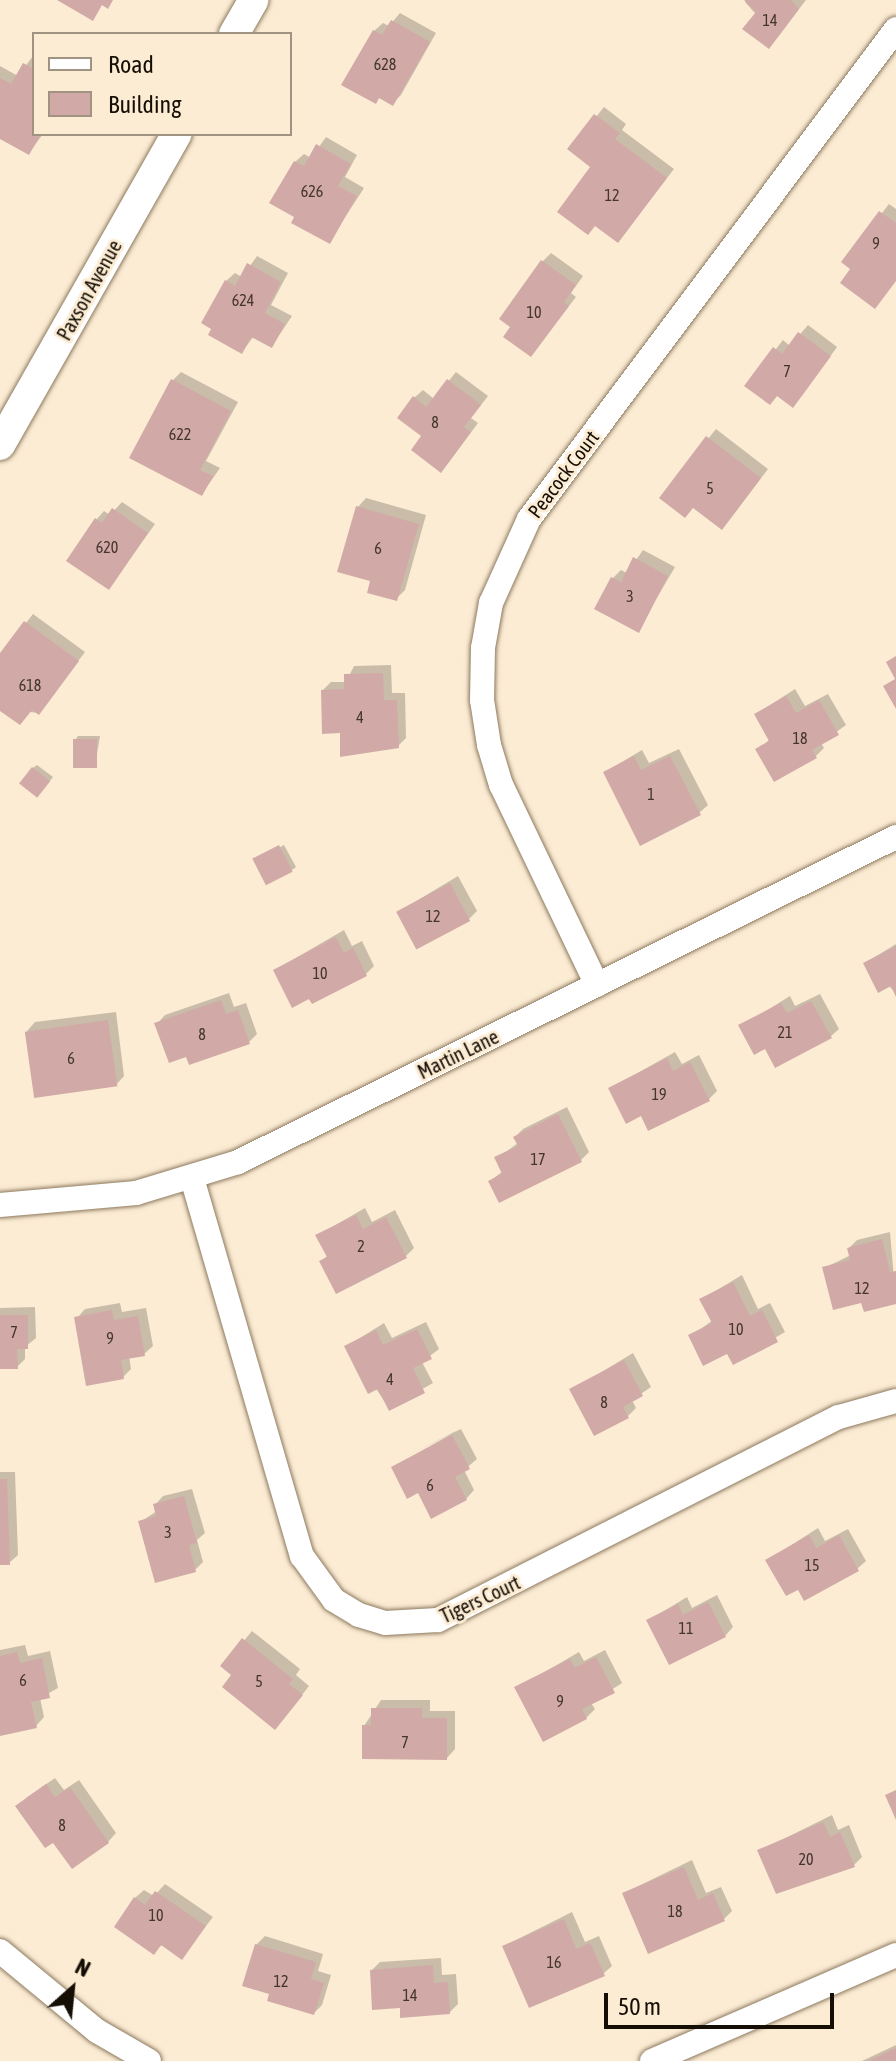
<!DOCTYPE html>
<style>
body{margin:0}
#map{position:relative;width:896px;height:2061px;overflow:hidden;background:#fcecd4;font-family:"Asap Condensed",sans-serif}
div>[style]{position:absolute}
.shadow>*{inset:0;background:#0003}
.building>*{inset:0;background:#d1aaa7;transform-origin:0 0}
.roads{filter:drop-shadow(0 0 2px #8c7a5f) drop-shadow(0 0 2px #8c7a5f)}
.minor>*{height:24px;margin:-12px;padding:0 12px;transform-origin:12px;border-radius:12px;background:#fff}
.tertiary>*{height:30px;margin:-15px;padding:0 15px;transform-origin:15px;border-radius:15px;background:#fff}
span{translate:-50% -50%;white-space:nowrap;text-align:center;line-height:1.15;-webkit-text-stroke:6px #fcecd4;paint-order:stroke}
.number-label{font-size:16px;color:#44352e}
.number-label span{-webkit-text-stroke-width:0}
.street-label{font-size:20px;color:#150e05}
.legend{position:absolute;left:32px;top:32px;width:260px;height:104px;box-sizing:border-box;background:#fcecd4;border:2px solid #a09381;margin:0;padding:10px 14px;list-style:none;font-size:24px;color:#150e05}
.legend li{display:flex;align-items:center;gap:16px;height:40px}
.legend b{width:40px;border:2px solid #a09381}
.north{position:absolute;left:32px;top:1949px;width:80px;height:80px;-webkit-text-stroke:6px #fcecd4;paint-order:stroke;rotate:27deg;font-size:22px;font-weight:700;line-height:32px;text-align:center;color:#150e05}
.north::after{content:'';display:block;margin:auto;width:28px;height:36px;background:#150e05;clip-path:polygon(50% 0,100% 100%,50% 72%,0 100%)}
.scale{position:absolute;left:604px;top:1993px;width:230px;height:36px;box-sizing:border-box;border:4px solid #150e05;border-top:0;padding-left:10px;font-size:24px;line-height:28px;white-space:nowrap;color:#150e05;-webkit-text-stroke:6px #fcecd4;paint-order:stroke}
</style>
<div id="map">
<div class="shadow">
<div style="clip-path:polygon(806px 0,777px 38px,745px 2px,747px 0)"></div>
<div style="clip-path:polygon(400px 13px,436px 33px,401px 95px,393px 103px,381px 96px,375px 102px,374px 31px,383px 23px,389px 26px)"></div>
<div style="clip-path:polygon(33px 56px,34px 134px,43px 134px,29px 153px,0 137px,0 66px,18px 76px)"></div>
<div style="clip-path:polygon(604px 107px,626px 124px,622px 130px,674px 169px,618px 241px,596px 224px,593px 166px,570px 149px)"></div>
<div style="clip-path:polygon(326px 137px,357px 155px,345px 177px,364px 188px,329px 242px,295px 162px,304px 154px,311px 158px)"></div>
<div style="clip-path:polygon(889px 204px,896px 209px,896px 281px,844px 262px)"></div>
<div style="clip-path:polygon(551px 253px,583px 276px,571px 293px,576px 297px,531px 355px,543px 261px)"></div>
<div style="clip-path:polygon(257px 256px,288px 273px,271px 305px,292px 316px,272px 346px,254px 336px,242px 352px,226px 281px,235px 273px,242px 277px)"></div>
<div style="clip-path:polygon(808px 325px,837px 347px,801px 397px,778px 395px,770px 403px,747px 386px,783px 340px,790px 346px)"></div>
<div style="clip-path:polygon(181px 372px,238px 402px,206px 461px,220px 468px,202px 494px,172px 381px)"></div>
<div style="clip-path:polygon(456px 372px,488px 396px,471px 418px,478px 423px,449px 462px,424px 436px,414px 398px,423px 390px,434px 399px)"></div>
<div style="clip-path:polygon(716px 429px,768px 469px,730px 519px,661px 497px)"></div>
<div style="clip-path:polygon(366px 498px,426px 515px,405px 590px,396px 599px,373px 580px,358px 507px)"></div>
<div style="clip-path:polygon(122px 502px,155px 524px,109px 588px,96px 520px,104px 511px,110px 515px)"></div>
<div style="clip-path:polygon(643px 550px,675px 567px,638px 630px,613px 578px,621px 570px,627px 573px)"></div>
<div style="clip-path:polygon(33px 614px,85px 652px,39px 713px,0 709px,0 656px)"></div>
<div style="clip-path:polygon(391px 665px,392px 693px,405px 693px,406px 738px,398px 746px,342px 731px,323px 690px,331px 682px,346px 682px,354px 666px)"></div>
<div style="clip-path:polygon(795px 689px,805px 706px,828px 694px,846px 725px,821px 743px,824px 748px,816px 756px,758px 750px,770px 739px,756px 714px)"></div>
<div style="clip-path:polygon(78px 736px,100px 736px,95px 766px,75px 740px)"></div>
<div style="clip-path:polygon(679px 749px,708px 805px,699px 813px,605px 772px,642px 750px,649px 763px)"></div>
<div style="clip-path:polygon(37px 765px,53px 777px,42px 791px,33px 768px)"></div>
<div style="clip-path:polygon(284px 845px,296px 867px,292px 870px,256px 860px)"></div>
<div style="clip-path:polygon(458px 876px,477px 911px,469px 919px,398px 912px)"></div>
<div style="clip-path:polygon(344px 930px,352px 946px,362px 941px,374px 966px,366px 974px,312px 1002px,275px 970px)"></div>
<div style="clip-path:polygon(896px 944px,896px 993px,865px 963px)"></div>
<div style="clip-path:polygon(229px 993px,234px 1007px,246px 1003px,257px 1034px,249px 1042px,187px 1055px,157px 1024px,165px 1015px)"></div>
<div style="clip-path:polygon(820px 994px,839px 1029px,830px 1037px,766px 1047px,741px 1026px,790px 996px,795px 1006px)"></div>
<div style="clip-path:polygon(116px 1012px,124px 1076px,116px 1085px,27px 1031px,35px 1022px)"></div>
<div style="clip-path:polygon(675px 1052px,682px 1064px,699px 1055px,717px 1091px,709px 1099px,642px 1113px,611px 1088px)"></div>
<div style="clip-path:polygon(567px 1107px,589px 1152px,581px 1160px,490px 1181px,503px 1171px,497px 1158px,518px 1143px,515px 1137px,523px 1129px)"></div>
<div style="clip-path:polygon(365px 1208px,372px 1222px,395px 1210px,414px 1248px,406px 1256px,321px 1262px,328px 1255px,318px 1235px)"></div>
<div style="clip-path:polygon(890px 1232px,896px 1302px,863px 1300px,824px 1268px,851px 1255px,849px 1248px,857px 1240px)"></div>
<div style="clip-path:polygon(742px 1275px,758px 1309px,770px 1303px,785px 1332px,734px 1362px,728px 1351px,691px 1336px,713px 1320px,702px 1299px)"></div>
<div style="clip-path:polygon(120px 1303px,122px 1312px,146px 1308px,153px 1346px,144px 1354px,129px 1356px,131px 1369px,123px 1377px,77px 1318px,85px 1309px)"></div>
<div style="clip-path:polygon(35px 1307px,36px 1338px,25px 1347px,25px 1359px,17px 1367px,0 1367px,0 1308px)"></div>
<div style="clip-path:polygon(426px 1322px,439px 1349px,422px 1362px,433px 1383px,389px 1408px,347px 1346px,384px 1323px,392px 1338px)"></div>
<div style="clip-path:polygon(633px 1353px,651px 1387px,632px 1400px,636px 1408px,628px 1416px,572px 1390px)"></div>
<div style="clip-path:polygon(460px 1429px,401px 1459px,461px 1429px,477px 1459px,464px 1470px,474px 1490px,466px 1499px,419px 1490px,393px 1467px)"></div>
<div style="clip-path:polygon(0 1472px,15px 1472px,18px 1555px,9px 1563px,0 1563px)"></div>
<div style="clip-path:polygon(192px 1489px,205px 1533px,197px 1540px,203px 1562px,195px 1570px,140px 1522px,157px 1511px,155px 1505px,163px 1496px)"></div>
<div style="clip-path:polygon(818px 1528px,825px 1541px,848px 1529px,866px 1561px,857px 1569px,798px 1587px,768px 1560px)"></div>
<div style="clip-path:polygon(717px 1595px,733px 1627px,725px 1636px,649px 1620px,687px 1597px,692px 1608px)"></div>
<div style="clip-path:polygon(252px 1631px,300px 1669px,296px 1675px,309px 1686px,283px 1719px,223px 1666px)"></div>
<div style="clip-path:polygon(25px 1645px,28px 1656px,50px 1651px,58px 1688px,40px 1698px,44px 1717px,36px 1726px,0 1734px,0 1650px)"></div>
<div style="clip-path:polygon(605px 1650px,622px 1683px,591px 1703px,595px 1709px,586px 1718px,517px 1688px,579px 1652px,584px 1661px)"></div>
<div style="clip-path:polygon(381px 1700px,430px 1700px,430px 1711px,455px 1711px,455px 1749px,447px 1758px,364px 1726px)"></div>
<div style="clip-path:polygon(55px 1778px,64px 1790px,79px 1780px,116px 1833px,108px 1842px,26px 1798px)"></div>
<div style="clip-path:polygon(832px 1815px,838px 1830px,849px 1825px,862px 1857px,854px 1865px,777px 1892px,759px 1851px)"></div>
<div style="clip-path:polygon(692px 1860px,706px 1893px,721px 1887px,732px 1911px,723px 1920px,624px 1893px)"></div>
<div style="clip-path:polygon(165px 1884px,213px 1917px,182px 1957px,163px 1944px,154px 1952px,135px 1898px,144px 1890px,154px 1896px)"></div>
<div style="clip-path:polygon(572px 1912px,585px 1942px,599px 1936px,612px 1966px,603px 1974px,504px 1946px)"></div>
<div style="clip-path:polygon(265px 1936px,323px 1954px,318px 1971px,331px 1975px,322px 2005px,314px 2013px,272px 1992px,256px 1945px)"></div>
<div style="clip-path:polygon(441px 1958px,442px 1975px,456px 1974px,458px 2004px,450px 2012px,372px 1970px,380px 1962px)"></div>
<div style="clip-path:polygon(896px 2045px,896px 2061px,862px 2061px)"></div>
</div>
<div class="building">
<div style="clip-path:polygon(57px 0,113px 0,108px 9px,102px 5px,93px 21px)"></div>
<div style="clip-path:polygon(744px 0,791px 0,799px 9px,769px 49px,742px 29px,756px 12px)"></div>
<div style="clip-path:polygon(391px 20px,430px 42px,393px 106px,379px 98px,376px 104px,341px 85px,373px 30px,382px 35px)"></div>
<div style="clip-path:polygon(23px 63px,34px 69px,34px 134px,41px 134px,29px 155px,0 139px,0 78px,11px 84px)"></div>
<div style="clip-path:polygon(594px 114px,620px 133px,615px 139px,667px 178px,618px 243px,595px 226px,588px 235px,557px 212px,590px 167px,567px 149px)"></div>
<div style="clip-path:polygon(316px 144px,351px 164px,338px 186px,357px 196px,330px 244px,291px 223px,294px 217px,269px 203px,294px 161px,304px 166px)"></div>
<div style="clip-path:polygon(879px 211px,896px 223px,896px 281px,875px 309px,840px 283px,850px 269px,841px 262px)"></div>
<div style="clip-path:polygon(541px 260px,576px 285px,564px 302px,569px 306px,531px 357px,503px 337px,510px 327px,499px 319px)"></div>
<div style="clip-path:polygon(247px 263px,281px 282px,265px 313px,285px 324px,272px 348px,251px 337px,242px 354px,208px 335px,211px 329px,201px 323px,225px 280px,235px 286px)"></div>
<div style="clip-path:polygon(798px 332px,831px 356px,793px 408px,777px 396px,770px 405px,744px 386px,773px 347px,782px 354px)"></div>
<div style="clip-path:polygon(171px 379px,231px 411px,200px 470px,213px 476px,202px 496px,129px 458px)"></div>
<div style="clip-path:polygon(447px 379px,481px 405px,464px 427px,471px 432px,441px 473px,411px 450px,421px 436px,397px 418px,413px 396px,426px 407px)"></div>
<div style="clip-path:polygon(706px 436px,761px 478px,722px 530px,693px 508px,685px 518px,659px 498px)"></div>
<div style="clip-path:polygon(356px 506px,419px 524px,397px 601px,367px 593px,370px 581px,337px 572px)"></div>
<div style="clip-path:polygon(112px 508px,148px 533px,109px 590px,66px 561px,95px 518px,102px 523px)"></div>
<div style="clip-path:polygon(633px 557px,668px 576px,639px 633px,594px 609px,611px 577px,621px 582px)"></div>
<div style="clip-path:polygon(24px 621px,79px 661px,39px 715px,32px 710px,20px 725px,0 711px,0 653px)"></div>
<div style="clip-path:polygon(896px 656px,896px 709px,883px 686px,895px 679px,886px 662px)"></div>
<div style="clip-path:polygon(383px 673px,384px 700px,397px 700px,399px 748px,340px 757px,340px 733px,322px 734px,321px 690px,344px 689px,344px 674px)"></div>
<div style="clip-path:polygon(786px 696px,796px 713px,819px 700px,839px 735px,812px 750px,817px 758px,774px 782px,755px 749px,769px 741px,754px 714px)"></div>
<div style="left:73px;top:739px;width:24px;height:29px"></div>
<div style="clip-path:polygon(634px 756px,641px 770px,670px 756px,701px 815px,640px 846px,603px 772px)"></div>
<div style="left:32px;top:767px;width:23px;height:21px;rotate:38deg"></div>
<div style="left:279px;top:845px;width:30px;height:30px;rotate:63deg"></div>
<div style="left:450px;top:883px;width:43px;height:61px;rotate:62deg"></div>
<div style="clip-path:polygon(336px 937px,344px 953px,353px 948px,367px 976px,312px 1004px,309px 999px,292px 1008px,273px 970px)"></div>
<div style="clip-path:polygon(896px 946px,896px 997px,891px 986px,878px 993px,863px 963px)"></div>
<div style="clip-path:polygon(221px 1000px,226px 1014px,238px 1010px,250px 1044px,189px 1065px,186px 1057px,169px 1063px,154px 1023px)"></div>
<div style="clip-path:polygon(811px 1001px,832px 1038px,775px 1068px,765px 1049px,754px 1055px,738px 1025px,781px 1003px,787px 1013px)"></div>
<div style="left:108px;top:1020px;width:67px;height:84px;rotate:82deg"></div>
<div style="clip-path:polygon(667px 1058px,673px 1071px,690px 1062px,710px 1101px,648px 1131px,641px 1116px,626px 1124px,608px 1088px)"></div>
<div style="clip-path:polygon(558px 1114px,582px 1162px,499px 1203px,488px 1181px,502px 1174px,494px 1157px,518px 1146px,513px 1137px)"></div>
<div style="clip-path:polygon(356px 1215px,363px 1229px,386px 1217px,407px 1258px,336px 1294px,319px 1261px,327px 1257px,315px 1235px)"></div>
<div style="clip-path:polygon(882px 1239px,890px 1272px,896px 1271px,896px 1304px,864px 1312px,861px 1303px,833px 1310px,822px 1267px,850px 1260px,847px 1248px)"></div>
<div style="clip-path:polygon(733px 1282px,750px 1316px,762px 1310px,778px 1342px,733px 1365px,727px 1354px,703px 1366px,688px 1335px,712px 1323px,699px 1299px)"></div>
<div style="clip-path:polygon(112px 1310px,114px 1320px,138px 1316px,145px 1356px,121px 1360px,124px 1379px,86px 1386px,74px 1317px)"></div>
<div style="clip-path:polygon(0 1315px,28px 1315px,28px 1349px,17px 1349px,18px 1369px,0 1369px)"></div>
<div style="clip-path:polygon(417px 1329px,432px 1359px,413px 1368px,425px 1393px,389px 1411px,378px 1389px,368px 1394px,344px 1346px,376px 1330px,383px 1345px)"></div>
<div style="clip-path:polygon(624px 1360px,643px 1396px,623px 1407px,629px 1418px,594px 1436px,569px 1389px)"></div>
<div style="clip-path:polygon(452px 1435px,470px 1469px,455px 1477px,467px 1500px,431px 1519px,418px 1493px,407px 1499px,391px 1467px)"></div>
<div style="clip-path:polygon(0 1479px,7px 1479px,10px 1565px,0 1565px)"></div>
<div style="clip-path:polygon(184px 1496px,197px 1543px,189px 1545px,196px 1572px,155px 1583px,138px 1521px,156px 1516px,153px 1504px)"></div>
<div style="clip-path:polygon(809px 1535px,816px 1548px,839px 1535px,859px 1571px,804px 1601px,798px 1590px,786px 1596px,765px 1560px)"></div>
<div style="clip-path:polygon(708px 1602px,726px 1637px,669px 1665px,646px 1620px,678px 1604px,683px 1615px)"></div>
<div style="clip-path:polygon(242px 1638px,293px 1679px,289px 1684px,303px 1695px,275px 1730px,222px 1687px,231px 1675px,220px 1666px)"></div>
<div style="clip-path:polygon(17px 1652px,20px 1663px,42px 1658px,50px 1698px,31px 1702px,37px 1728px,0 1736px,0 1656px)"></div>
<div style="clip-path:polygon(596px 1657px,615px 1693px,582px 1709px,587px 1719px,543px 1742px,514px 1687px,570px 1659px,575px 1668px)"></div>
<div style="clip-path:polygon(371px 1708px,422px 1708px,422px 1718px,447px 1718px,447px 1760px,362px 1759px,362px 1725px,371px 1725px)"></div>
<div style="clip-path:polygon(46px 1784px,55px 1797px,70px 1787px,109px 1843px,72px 1869px,53px 1843px,45px 1848px,15px 1806px)"></div>
<div style="clip-path:polygon(896px 1790px,896px 1820px,885px 1795px)"></div>
<div style="clip-path:polygon(823px 1822px,830px 1837px,840px 1832px,855px 1867px,776px 1894px,757px 1850px)"></div>
<div style="clip-path:polygon(684px 1867px,698px 1900px,713px 1893px,725px 1921px,648px 1954px,622px 1893px)"></div>
<div style="clip-path:polygon(155px 1891px,206px 1926px,182px 1960px,161px 1945px,154px 1955px,114px 1927px,134px 1897px,145px 1905px)"></div>
<div style="clip-path:polygon(564px 1919px,576px 1949px,590px 1943px,605px 1976px,529px 2008px,502px 1946px)"></div>
<div style="clip-path:polygon(255px 1944px,316px 1962px,311px 1979px,324px 1983px,314px 2015px,267px 2001px,269px 1994px,242px 1986px)"></div>
<div style="clip-path:polygon(433px 1965px,434px 1983px,448px 1982px,450px 2014px,400px 2018px,400px 2008px,372px 2010px,370px 1970px)"></div>
<div style="clip-path:polygon(896px 2048px,896px 2061px,868px 2061px)"></div>
</div>
<div class="roads">
<div class="minor">
<div style="left:597px;top:985px;width:222px;rotate:-115.6deg"></div>
<div style="left:501px;top:785px;width:42px;rotate:-106.7deg"></div>
<div style="left:489px;top:745px;width:46px;rotate:-98.8deg"></div>
<div style="left:482px;top:700px;width:52px;rotate:-88.9deg"></div>
<div style="left:483px;top:648px;width:46px;rotate:-79.9deg"></div>
<div style="left:491px;top:603px;width:92px;rotate:-65.7deg"></div>
<div style="left:529px;top:519px;width:612px;rotate:-53.17deg"></div>
<div style="left:192px;top:1178px;width:394px;rotate:73.8deg"></div>
<div style="left:302px;top:1556px;width:54px;rotate:54deg"></div>
<div style="left:334px;top:1600px;width:29px;rotate:31deg"></div>
<div style="left:359px;top:1615px;width:27px;rotate:17deg"></div>
<div style="left:385px;top:1623px;width:53px;rotate:-3.2deg"></div>
<div style="left:438px;top:1620px;width:449px;rotate:-26.9deg"></div>
<div style="left:839px;top:1417px;width:59px;rotate:-15.7deg"></div>
<div style="left:0;top:1205px;width:137px;rotate:-5deg"></div>
<div style="left:136px;top:1193px;width:107px;rotate:-16.9deg"></div>
<div style="left:238px;top:1162px;width:734px;rotate:-26.29deg"></div>
<div style="left:0;top:1951px;width:126px;rotate:39.5deg"></div>
<div style="left:97px;top:2031px;width:60px;rotate:30deg"></div>
<div style="left:652px;top:2061px;width:266px;rotate:-23.5deg"></div>
</div>
<div class="tertiary">
<div style="left:234px;top:34px;width:39px;rotate:-60deg"></div>
<div style="left:0;top:445px;width:358px;rotate:-60.4deg"></div>
</div>
</div>
<div class="number-label">
<span style="left:770px;top:20px">14</span>
<span style="left:385px;top:64px">628</span>
<span style="left:312px;top:191px">626</span>
<span style="left:612px;top:195px">12</span>
<span style="left:876px;top:243px">9</span>
<span style="left:243px;top:300px">624</span>
<span style="left:534px;top:312px">10</span>
<span style="left:787px;top:371px">7</span>
<span style="left:435px;top:422px">8</span>
<span style="left:180px;top:434px">622</span>
<span style="left:710px;top:488px">5</span>
<span style="left:107px;top:547px">620</span>
<span style="left:378px;top:548px">6</span>
<span style="left:630px;top:596px">3</span>
<span style="left:30px;top:685px">618</span>
<span style="left:360px;top:717px">4</span>
<span style="left:800px;top:738px">18</span>
<span style="left:651px;top:794px">1</span>
<span style="left:433px;top:916px">12</span>
<span style="left:320px;top:973px">10</span>
<span style="left:785px;top:1032px">21</span>
<span style="left:202px;top:1034px">8</span>
<span style="left:71px;top:1058px">6</span>
<span style="left:659px;top:1094px">19</span>
<span style="left:538px;top:1159px">17</span>
<span style="left:361px;top:1246px">2</span>
<span style="left:862px;top:1288px">12</span>
<span style="left:736px;top:1329px">10</span>
<span style="left:14px;top:1332px">7</span>
<span style="left:110px;top:1338px">9</span>
<span style="left:390px;top:1379px">4</span>
<span style="left:604px;top:1402px">8</span>
<span style="left:430px;top:1485px">6</span>
<span style="left:168px;top:1532px">3</span>
<span style="left:812px;top:1565px">15</span>
<span style="left:686px;top:1628px">11</span>
<span style="left:23px;top:1680px">6</span>
<span style="left:259px;top:1681px">5</span>
<span style="left:560px;top:1701px">9</span>
<span style="left:405px;top:1742px">7</span>
<span style="left:62px;top:1825px">8</span>
<span style="left:806px;top:1859px">20</span>
<span style="left:675px;top:1911px">18</span>
<span style="left:156px;top:1915px">10</span>
<span style="left:554px;top:1962px">16</span>
<span style="left:281px;top:1981px">12</span>
<span style="left:410px;top:1995px">14</span>
</div>
<div class="street-label">
<span style="left:89px;top:290px;rotate:-61deg">Paxson Avenue</span>
<span style="left:563px;top:474px;rotate:-53deg">Peacock Court</span>
<span style="left:458px;top:1054px;rotate:-26deg">Martin Lane</span>
<span style="left:480px;top:1599px;rotate:-25deg">Tigers Court</span>
</div>
<ul class="legend">
<li><b style="height:10px;background:#fff"></b>Road</li>
<li><b style="height:22px;background:#d1aaa7"></b>Building</li>
</ul>
<div class="north">N</div>
<div class="scale">50 m</div>
</div>
